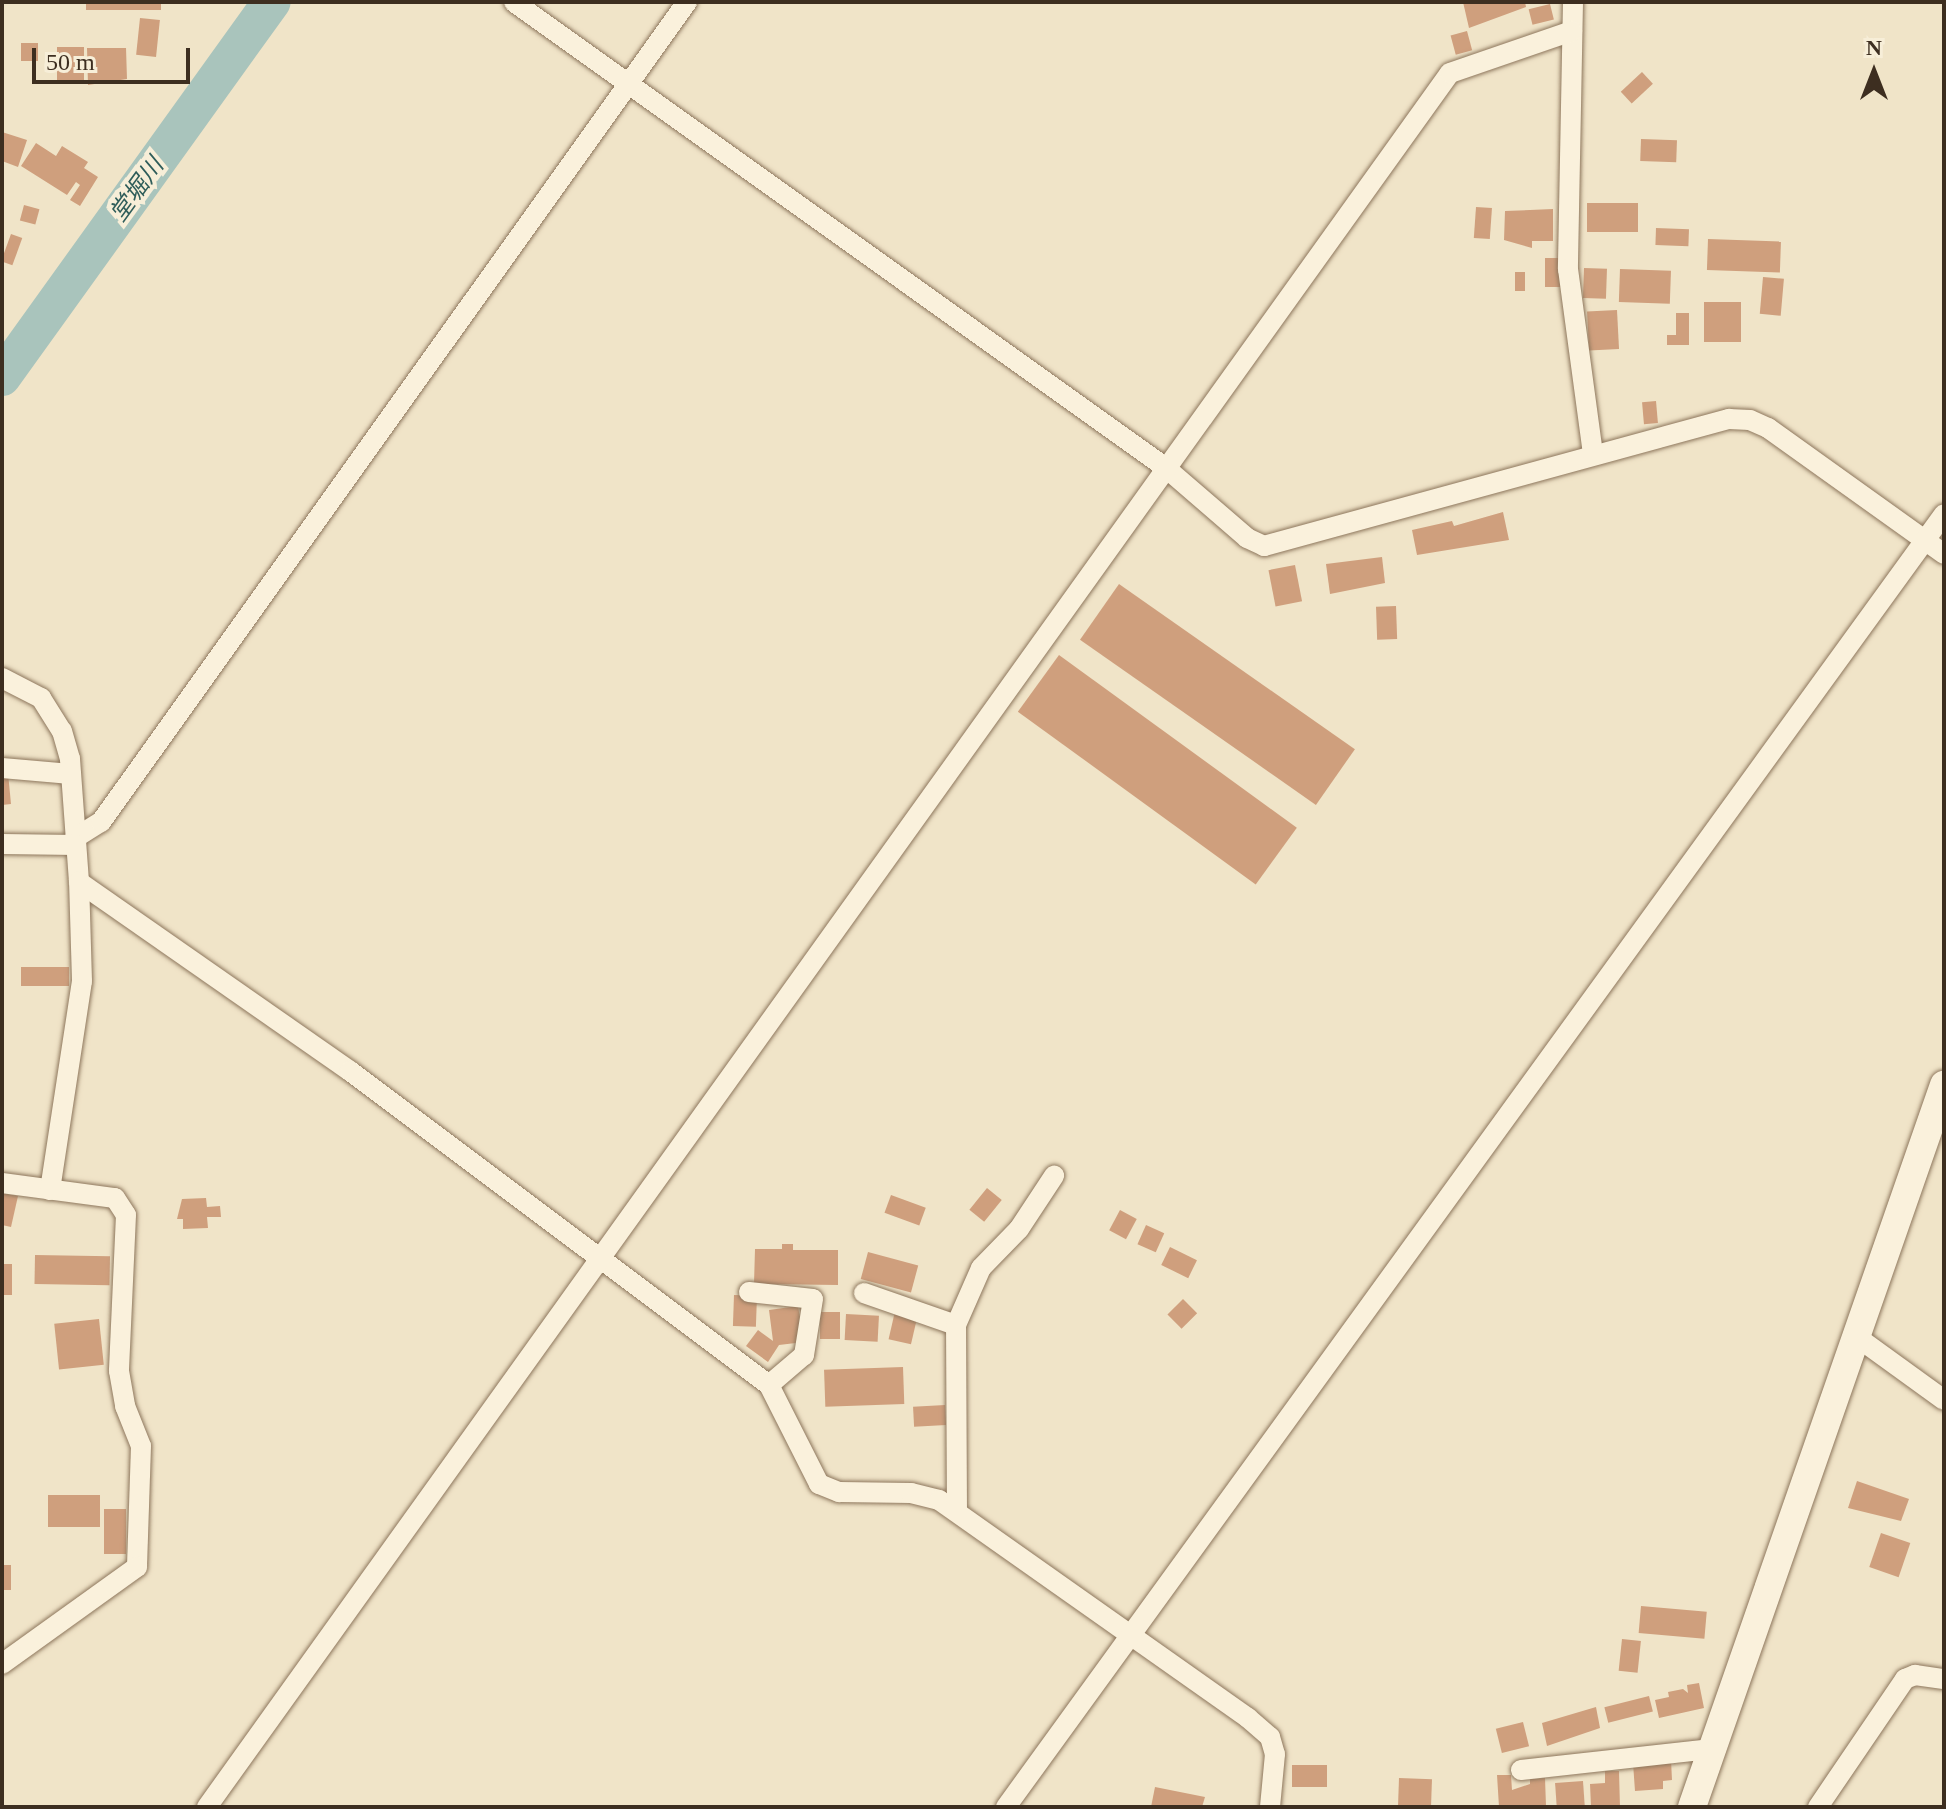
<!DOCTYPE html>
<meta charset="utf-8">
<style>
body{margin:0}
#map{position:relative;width:1946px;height:1809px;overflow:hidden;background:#f0e4c8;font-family:"Times New Roman","Noto Sans JP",serif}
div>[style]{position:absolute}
.river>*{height:38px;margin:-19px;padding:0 19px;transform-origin:19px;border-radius:19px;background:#a9c4bc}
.building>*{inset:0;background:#cf9f7d;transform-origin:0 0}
.roads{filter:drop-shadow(0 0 2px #8d765c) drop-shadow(0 0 2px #8d765c)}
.street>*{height:20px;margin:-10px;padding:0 10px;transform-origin:10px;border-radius:10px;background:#faf1dc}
.secondary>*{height:28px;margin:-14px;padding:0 14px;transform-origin:14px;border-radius:14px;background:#faf1dc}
span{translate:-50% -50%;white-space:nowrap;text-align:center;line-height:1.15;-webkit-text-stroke:8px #f7eed8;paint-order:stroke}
.water-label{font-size:24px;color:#2f5d5a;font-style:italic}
.frame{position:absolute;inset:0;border:4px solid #3d2e20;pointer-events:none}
.north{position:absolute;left:1834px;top:32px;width:80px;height:80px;-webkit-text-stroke:6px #f7eed8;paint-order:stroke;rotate:0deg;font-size:22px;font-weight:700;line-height:32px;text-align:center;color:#3d2e20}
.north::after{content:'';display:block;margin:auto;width:28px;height:36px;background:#3d2e20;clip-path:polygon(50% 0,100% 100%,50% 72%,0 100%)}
.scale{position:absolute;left:32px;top:48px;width:158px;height:36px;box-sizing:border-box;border:4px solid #3d2e20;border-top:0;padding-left:10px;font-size:24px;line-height:28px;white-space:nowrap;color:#3d2e20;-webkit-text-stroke:6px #f7eed8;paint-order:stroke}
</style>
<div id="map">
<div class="river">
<div style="left:2px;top:377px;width:462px;rotate:-54.3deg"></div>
</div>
<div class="building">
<div style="left:86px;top:2px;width:75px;height:8px"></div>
<div style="clip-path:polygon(1463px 2px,1525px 2px,1526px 7px,1469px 28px)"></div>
<div style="left:1550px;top:4px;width:16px;height:22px;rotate:76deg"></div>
<div style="left:140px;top:18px;width:20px;height:37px;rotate:6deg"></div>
<div style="left:1467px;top:31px;width:20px;height:17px;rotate:75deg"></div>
<div style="left:21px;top:43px;width:17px;height:18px"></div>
<div style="left:57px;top:47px;width:27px;height:37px"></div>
<div style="clip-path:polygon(87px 48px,126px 48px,127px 79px,88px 85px)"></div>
<div style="left:1642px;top:72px;width:16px;height:29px;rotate:47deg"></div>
<div style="clip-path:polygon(2px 132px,27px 140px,18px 167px,2px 161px)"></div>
<div style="left:1641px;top:139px;width:36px;height:22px;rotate:2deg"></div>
<div style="clip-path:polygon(36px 143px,56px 156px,62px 146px,88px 162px,84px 168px,98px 177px,80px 206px,70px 200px,80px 185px,76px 182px,67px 195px,21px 166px)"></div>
<div style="left:1587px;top:203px;width:51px;height:29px"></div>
<div style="left:24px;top:205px;width:16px;height:16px;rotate:15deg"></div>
<div style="left:1476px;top:207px;width:16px;height:31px;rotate:4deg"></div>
<div style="clip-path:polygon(1553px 209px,1553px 241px,1532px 241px,1532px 248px,1504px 240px,1505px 211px)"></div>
<div style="left:1656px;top:228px;width:33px;height:17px;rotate:2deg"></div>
<div style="left:11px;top:234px;width:12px;height:29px;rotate:20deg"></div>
<div style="left:1708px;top:239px;width:73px;height:31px;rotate:2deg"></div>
<div style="left:1545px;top:258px;width:19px;height:29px"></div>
<div style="left:1584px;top:268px;width:23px;height:30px;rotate:2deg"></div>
<div style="left:1620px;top:269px;width:51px;height:33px;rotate:2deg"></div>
<div style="left:1515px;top:272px;width:10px;height:19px"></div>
<div style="left:1763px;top:277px;width:21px;height:37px;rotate:5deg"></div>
<div style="left:1741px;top:302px;width:40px;height:37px;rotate:90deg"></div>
<div style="left:1617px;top:310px;width:39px;height:30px;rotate:87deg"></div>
<div style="clip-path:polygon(1676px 313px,1689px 313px,1689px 345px,1667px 345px,1667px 335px,1676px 335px)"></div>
<div style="left:1656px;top:401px;width:22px;height:14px;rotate:85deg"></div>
<div style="clip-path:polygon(1503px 512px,1509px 540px,1417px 555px,1412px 530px,1452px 521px,1454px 526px)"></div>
<div style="clip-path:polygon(1382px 557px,1385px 583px,1330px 594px,1326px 564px)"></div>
<div style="left:1295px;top:565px;width:37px;height:27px;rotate:79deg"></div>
<div style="left:1119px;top:584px;width:288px;height:68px;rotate:35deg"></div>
<div style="left:1396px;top:606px;width:33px;height:20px;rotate:88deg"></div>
<div style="left:1059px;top:655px;width:294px;height:70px;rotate:36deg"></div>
<div style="clip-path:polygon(2px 773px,8px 773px,11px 804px,2px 805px)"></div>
<div style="left:69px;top:967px;width:19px;height:48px;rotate:90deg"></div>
<div style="left:987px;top:1188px;width:19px;height:28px;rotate:39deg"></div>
<div style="clip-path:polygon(2px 1193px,18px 1196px,11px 1227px,2px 1225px)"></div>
<div style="left:891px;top:1195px;width:37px;height:19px;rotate:20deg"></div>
<div style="clip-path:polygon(206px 1198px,207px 1207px,220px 1206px,221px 1217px,207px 1217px,208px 1228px,183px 1229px,183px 1219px,177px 1219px,182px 1199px)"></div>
<div style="left:1120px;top:1210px;width:19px;height:23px;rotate:28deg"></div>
<div style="left:1146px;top:1225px;width:20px;height:21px;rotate:24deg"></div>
<div style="clip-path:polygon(782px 1244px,793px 1244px,793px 1250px,838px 1250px,838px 1285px,754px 1284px,755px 1249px,782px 1249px)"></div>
<div style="left:1170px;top:1247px;width:30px;height:20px;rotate:26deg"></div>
<div style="left:868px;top:1252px;width:52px;height:28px;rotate:15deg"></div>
<div style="left:35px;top:1255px;width:75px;height:29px;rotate:1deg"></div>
<div style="left:2px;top:1264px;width:10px;height:31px"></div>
<div style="left:734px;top:1295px;width:23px;height:31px;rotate:2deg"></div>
<div style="left:1183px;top:1299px;width:20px;height:22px;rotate:45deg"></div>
<div style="clip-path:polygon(798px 1306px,804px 1342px,779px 1345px,768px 1362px,746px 1346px,758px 1330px,773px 1341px,769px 1310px)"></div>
<div style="left:896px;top:1307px;width:23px;height:33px;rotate:13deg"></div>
<div style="left:820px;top:1312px;width:20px;height:27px"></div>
<div style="left:846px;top:1314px;width:33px;height:26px;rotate:3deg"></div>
<div style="left:99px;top:1319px;width:46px;height:45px;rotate:84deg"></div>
<div style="left:903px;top:1367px;width:37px;height:79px;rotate:88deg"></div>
<div style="left:945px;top:1405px;width:20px;height:32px;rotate:87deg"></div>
<div style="clip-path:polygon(1857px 1481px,1909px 1499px,1901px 1521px,1848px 1508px)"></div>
<div style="left:48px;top:1495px;width:52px;height:32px"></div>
<div style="left:104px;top:1509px;width:22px;height:45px"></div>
<div style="left:1881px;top:1533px;width:31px;height:36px;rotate:19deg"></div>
<div style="left:2px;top:1565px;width:9px;height:25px"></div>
<div style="left:1641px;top:1606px;width:66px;height:27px;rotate:5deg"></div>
<div style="left:1622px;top:1639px;width:19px;height:32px;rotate:6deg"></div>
<div style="clip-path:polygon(1699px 1683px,1704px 1708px,1659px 1718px,1655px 1700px,1669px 1697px,1668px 1692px,1683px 1689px,1688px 1693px,1687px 1685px)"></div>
<div style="left:1649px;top:1696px;width:16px;height:46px;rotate:76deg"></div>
<div style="clip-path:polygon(1596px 1707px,1600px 1728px,1547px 1746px,1542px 1723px)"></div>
<div style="left:1523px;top:1722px;width:25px;height:28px;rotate:76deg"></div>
<div style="clip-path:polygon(1671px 1760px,1672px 1780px,1663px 1781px,1663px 1789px,1635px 1791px,1633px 1763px)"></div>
<div style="left:1292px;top:1765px;width:35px;height:22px"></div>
<div style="clip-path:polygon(1605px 1771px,1619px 1771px,1620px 1807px,1591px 1807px,1590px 1784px,1605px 1783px)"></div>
<div style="clip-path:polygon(1497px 1775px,1511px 1775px,1512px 1790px,1530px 1784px,1530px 1779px,1545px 1778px,1546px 1806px,1499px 1807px)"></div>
<div style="left:1399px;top:1778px;width:33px;height:29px;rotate:2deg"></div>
<div style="left:1583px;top:1781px;width:26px;height:28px;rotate:86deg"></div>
<div style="clip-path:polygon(1155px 1787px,1205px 1797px,1202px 1807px,1151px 1807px)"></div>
</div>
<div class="roads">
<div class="street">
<div style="left:514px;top:2px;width:801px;rotate:35.55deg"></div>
<div style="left:1166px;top:468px;width:107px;rotate:40.8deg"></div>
<div style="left:1247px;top:538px;width:19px;rotate:25deg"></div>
<div style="left:1264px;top:546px;width:482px;rotate:-15.3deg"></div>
<div style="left:1729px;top:419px;width:21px;rotate:3deg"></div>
<div style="left:1750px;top:420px;width:20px;rotate:24deg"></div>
<div style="left:1768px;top:428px;width:216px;rotate:35.6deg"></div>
<div style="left:1573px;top:2px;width:267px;rotate:91.1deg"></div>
<div style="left:1568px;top:269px;width:186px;rotate:82.3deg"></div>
<div style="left:2px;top:678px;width:44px;rotate:27.1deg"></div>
<div style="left:41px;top:698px;width:39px;rotate:58deg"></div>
<div style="left:62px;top:731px;width:29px;rotate:74deg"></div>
<div style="left:70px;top:759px;width:123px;rotate:85.8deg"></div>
<div style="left:79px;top:882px;width:330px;rotate:34.9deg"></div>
<div style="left:350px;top:1071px;width:524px;rotate:36.85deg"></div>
<div style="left:769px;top:1385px;width:111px;rotate:63.2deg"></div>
<div style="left:819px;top:1484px;width:22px;rotate:22deg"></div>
<div style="left:839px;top:1492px;width:72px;rotate:0.8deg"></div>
<div style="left:911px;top:1493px;width:29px;rotate:14deg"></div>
<div style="left:939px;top:1500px;width:378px;rotate:35.2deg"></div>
<div style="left:1248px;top:1718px;width:29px;rotate:41deg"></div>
<div style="left:1270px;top:1737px;width:18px;rotate:74deg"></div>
<div style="left:1275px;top:1754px;width:53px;rotate:95.4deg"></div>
<div style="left:2px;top:768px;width:69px;rotate:5deg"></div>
<div style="left:75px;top:838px;width:31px;rotate:-32deg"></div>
<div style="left:101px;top:822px;width:1008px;rotate:-54.45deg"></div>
<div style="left:2px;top:844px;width:74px;rotate:0.8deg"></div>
<div style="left:2px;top:1183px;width:114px;rotate:7.6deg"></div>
<div style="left:115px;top:1198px;width:20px;rotate:57deg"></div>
<div style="left:126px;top:1215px;width:156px;rotate:92.6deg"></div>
<div style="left:119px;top:1371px;width:36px;rotate:80deg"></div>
<div style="left:125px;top:1406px;width:43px;rotate:68.2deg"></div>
<div style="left:141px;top:1446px;width:121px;rotate:91.9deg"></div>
<div style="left:137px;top:1567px;width:166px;rotate:144.3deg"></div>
<div style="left:50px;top:1190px;width:211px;rotate:-81.3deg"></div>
<div style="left:82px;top:981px;width:99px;rotate:-91.7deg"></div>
<div style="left:749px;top:1292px;width:64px;rotate:6.2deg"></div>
<div style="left:813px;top:1299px;width:57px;rotate:99.1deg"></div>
<div style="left:804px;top:1355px;width:46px;rotate:139.4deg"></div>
<div style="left:864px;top:1293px;width:97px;rotate:19.2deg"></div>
<div style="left:1857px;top:1337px;width:107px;rotate:35.9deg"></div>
<div style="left:957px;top:1512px;width:187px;rotate:-90.3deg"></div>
<div style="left:956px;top:1325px;width:62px;rotate:-66.3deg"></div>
<div style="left:981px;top:1268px;width:54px;rotate:-45.7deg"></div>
<div style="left:1019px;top:1229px;width:64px;rotate:-56.6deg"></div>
<div style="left:1521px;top:1770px;width:192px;rotate:-6.3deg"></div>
<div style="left:207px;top:1807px;width:2133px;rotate:-54.37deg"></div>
<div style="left:1450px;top:73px;width:129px;rotate:-19deg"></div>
<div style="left:1006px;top:1807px;width:1597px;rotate:-54.04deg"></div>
<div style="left:1818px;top:1807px;width:155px;rotate:-55.8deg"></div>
<div style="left:1905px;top:1679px;width:11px;rotate:-22deg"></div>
<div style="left:1915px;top:1675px;width:29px;rotate:8deg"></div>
</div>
<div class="secondary">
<div style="left:1692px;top:1807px;width:765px;rotate:-70.76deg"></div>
</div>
</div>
<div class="water-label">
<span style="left:137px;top:190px;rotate:-54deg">堂堀川</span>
</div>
<div class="frame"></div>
<div class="north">N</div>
<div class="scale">50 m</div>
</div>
